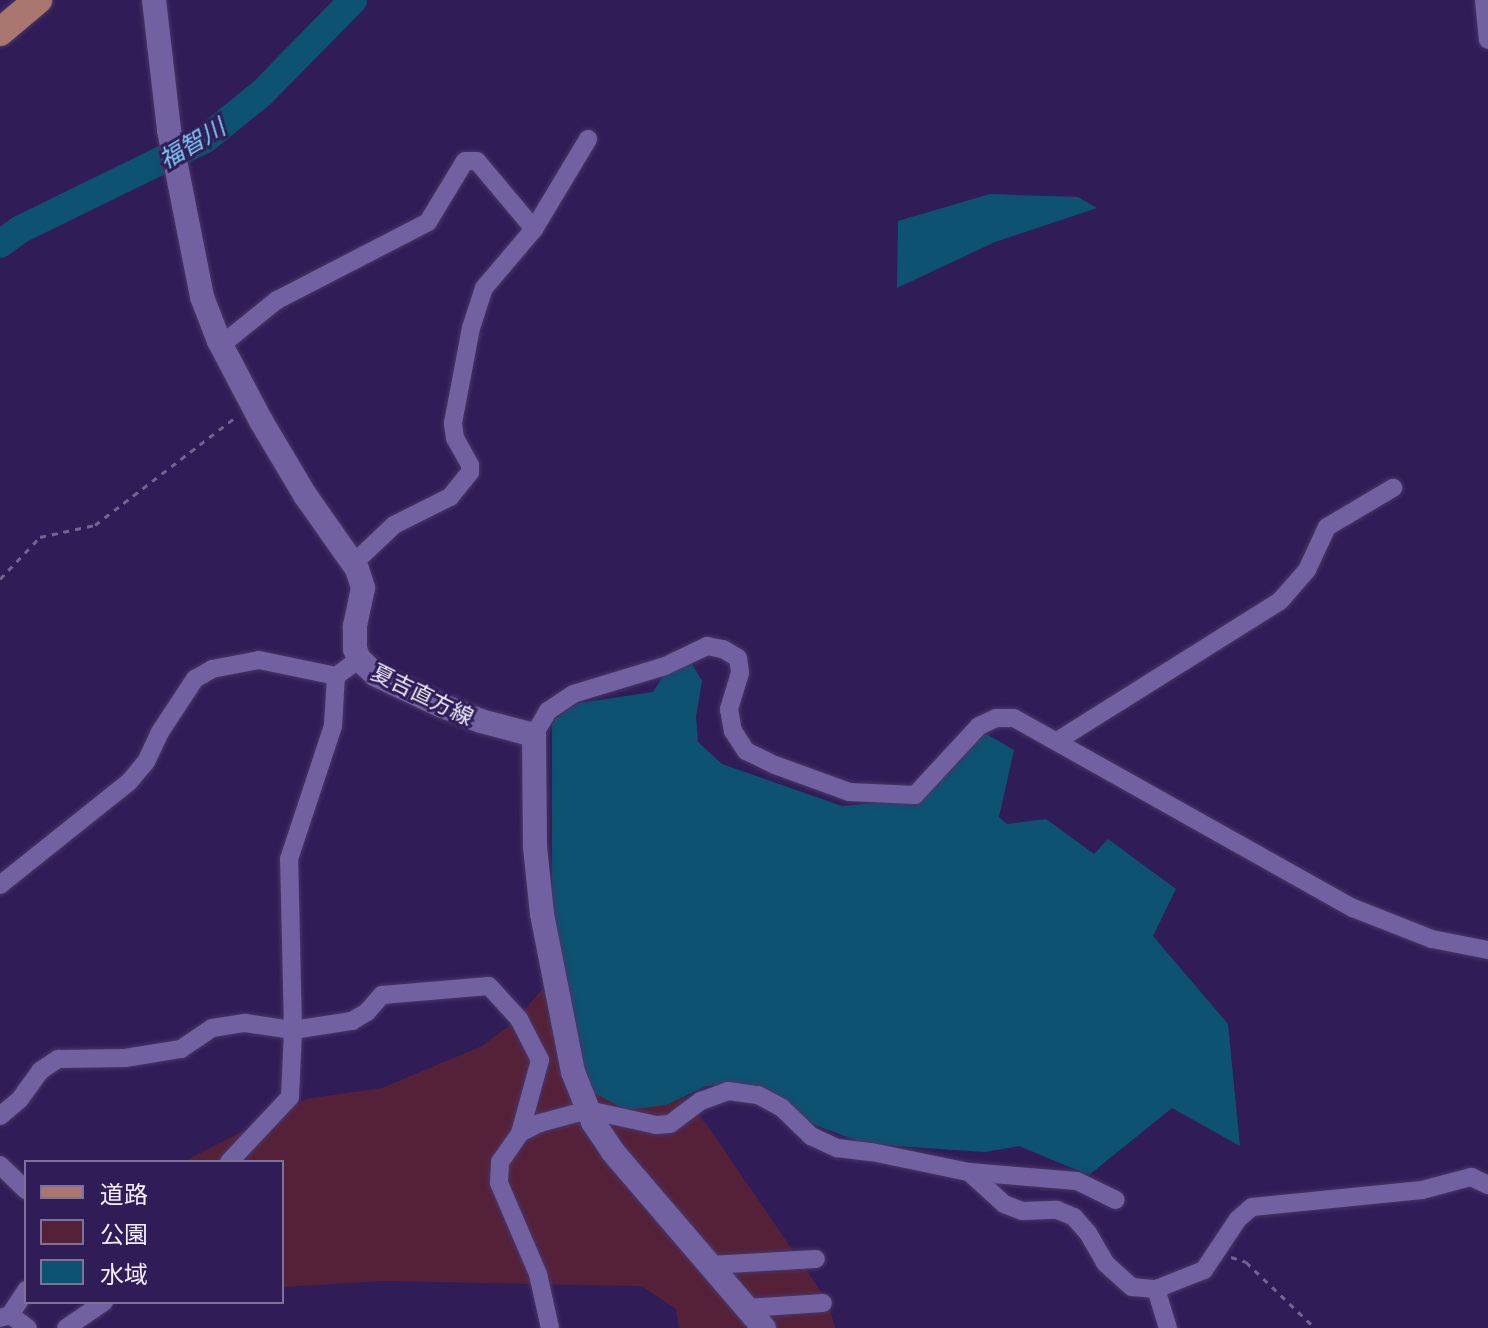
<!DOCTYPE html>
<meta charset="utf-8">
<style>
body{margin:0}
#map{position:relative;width:1488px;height:1328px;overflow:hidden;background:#301d57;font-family:Georgia,"Noto Sans JP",serif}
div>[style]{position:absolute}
.green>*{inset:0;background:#552138}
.water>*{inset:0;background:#0d5271}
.river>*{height:28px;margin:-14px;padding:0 14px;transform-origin:14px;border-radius:14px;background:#0d5271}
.path>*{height:3px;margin-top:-1.5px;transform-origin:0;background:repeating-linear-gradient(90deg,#716490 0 6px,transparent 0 12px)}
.roads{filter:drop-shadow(0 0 2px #493665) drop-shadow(0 0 2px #493665)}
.street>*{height:18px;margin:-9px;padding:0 9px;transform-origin:9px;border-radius:9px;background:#7161a1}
.secondary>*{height:24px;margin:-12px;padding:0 12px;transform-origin:12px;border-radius:12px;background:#7161a1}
.primary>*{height:28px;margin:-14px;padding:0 14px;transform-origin:14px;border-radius:14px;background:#a97670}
span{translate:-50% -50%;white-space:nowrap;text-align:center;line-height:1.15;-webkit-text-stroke:6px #301d57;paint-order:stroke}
.street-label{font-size:22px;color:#f2f0ff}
.water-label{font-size:24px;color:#7dcbf7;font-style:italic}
.legend{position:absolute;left:24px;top:1160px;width:260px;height:144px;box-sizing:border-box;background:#301d57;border:2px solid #7e719a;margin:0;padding:10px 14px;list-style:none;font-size:24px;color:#f2f0ff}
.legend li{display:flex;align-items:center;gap:16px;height:40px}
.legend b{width:40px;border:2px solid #7e719a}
</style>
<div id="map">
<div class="green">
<div style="clip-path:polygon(553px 977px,633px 1031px,710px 1129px,828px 1302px,835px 1328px,679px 1328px,676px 1309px,642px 1286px,385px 1281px,282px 1287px,282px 1162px,183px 1162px,305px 1099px,382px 1088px,482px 1046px,513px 1023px)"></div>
</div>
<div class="water">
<div style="clip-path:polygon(990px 194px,1078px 197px,1097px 208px,995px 242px,897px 288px,898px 221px)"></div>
<div style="clip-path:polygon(692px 664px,702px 681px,696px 717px,698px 742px,722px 764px,842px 806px,918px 799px,983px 732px,1014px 750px,999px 817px,1007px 824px,1046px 819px,1094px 854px,1108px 839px,1176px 889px,1153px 936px,1228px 1024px,1240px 1146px,1172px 1108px,1089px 1175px,1019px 1146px,985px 1152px,866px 1144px,807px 1122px,757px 1085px,706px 1086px,666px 1105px,626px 1110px,585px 1088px,552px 906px,552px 720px,579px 703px,653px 692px,668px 668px)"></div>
</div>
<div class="river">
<div style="left:0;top:244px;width:26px;rotate:-36deg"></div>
<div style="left:21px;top:229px;width:205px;rotate:-26.1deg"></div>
<div style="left:205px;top:139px;width:73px;rotate:-38.9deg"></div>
<div style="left:262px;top:93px;width:130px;rotate:-45.6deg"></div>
</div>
<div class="path">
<div style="left:0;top:579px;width:58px;rotate:-46.4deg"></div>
<div style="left:40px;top:537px;width:56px;rotate:-12.3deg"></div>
<div style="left:95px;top:525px;width:178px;rotate:-37.5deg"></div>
<div style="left:1231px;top:1257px;width:16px;rotate:18deg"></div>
<div style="left:1246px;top:1262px;width:95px;rotate:43.7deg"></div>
</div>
<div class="roads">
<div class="street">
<div style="left:1484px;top:0;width:40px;rotate:84.3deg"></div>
<div style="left:221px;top:345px;width:72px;rotate:-38.8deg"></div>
<div style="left:277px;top:300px;width:170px;rotate:-27.3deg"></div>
<div style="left:428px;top:222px;width:71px;rotate:-58.8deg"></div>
<div style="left:465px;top:161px;width:12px"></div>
<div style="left:477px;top:161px;width:89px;rotate:50deg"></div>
<div style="left:534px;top:229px;width:105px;rotate:-59deg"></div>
<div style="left:354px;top:563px;width:55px;rotate:-43.5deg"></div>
<div style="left:394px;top:525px;width:63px;rotate:-26.6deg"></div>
<div style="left:450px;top:497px;width:32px;rotate:-51deg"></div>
<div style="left:470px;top:472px;width:7px;rotate:-90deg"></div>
<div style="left:470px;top:465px;width:31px;rotate:-119deg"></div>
<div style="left:455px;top:438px;width:15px;rotate:-98deg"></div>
<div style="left:453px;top:423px;width:97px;rotate:-79.3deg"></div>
<div style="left:471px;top:328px;width:42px;rotate:-72deg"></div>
<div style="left:484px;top:288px;width:77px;rotate:-49.7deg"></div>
<div style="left:534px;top:735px;width:28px;rotate:-60deg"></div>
<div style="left:548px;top:711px;width:30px;rotate:-34deg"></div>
<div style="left:573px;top:694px;width:96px;rotate:-16.9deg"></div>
<div style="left:665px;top:666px;width:47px;rotate:-25.5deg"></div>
<div style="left:707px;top:646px;width:16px;rotate:11deg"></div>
<div style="left:723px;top:649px;width:17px;rotate:31deg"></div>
<div style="left:738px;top:658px;width:15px;rotate:82deg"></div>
<div style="left:740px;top:673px;width:38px;rotate:107deg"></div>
<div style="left:729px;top:709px;width:22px;rotate:80deg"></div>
<div style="left:733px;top:731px;width:24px;rotate:57deg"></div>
<div style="left:746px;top:751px;width:32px;rotate:26deg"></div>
<div style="left:775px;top:765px;width:79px;rotate:20deg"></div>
<div style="left:849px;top:792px;width:66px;rotate:2.6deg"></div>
<div style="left:915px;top:795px;width:94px;rotate:-47.2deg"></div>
<div style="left:979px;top:726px;width:19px;rotate:-25deg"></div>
<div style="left:996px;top:718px;width:18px"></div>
<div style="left:1014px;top:718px;width:389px;rotate:29.3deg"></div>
<div style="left:1353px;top:908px;width:85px;rotate:21.4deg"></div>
<div style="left:1432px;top:939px;width:57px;rotate:11.1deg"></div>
<div style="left:1057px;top:741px;width:263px;rotate:-32.1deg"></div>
<div style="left:1280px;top:601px;width:41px;rotate:-48.9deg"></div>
<div style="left:1307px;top:570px;width:47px;rotate:-65.1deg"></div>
<div style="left:1327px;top:527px;width:77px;rotate:-30.6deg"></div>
<div style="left:0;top:885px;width:165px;rotate:-38.6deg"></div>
<div style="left:129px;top:782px;width:26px;rotate:-50deg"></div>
<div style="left:146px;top:762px;width:33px;rotate:-65deg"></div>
<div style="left:160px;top:732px;width:64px;rotate:-56.6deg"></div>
<div style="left:195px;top:679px;width:20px;rotate:-30deg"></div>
<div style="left:212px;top:669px;width:48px;rotate:-10.8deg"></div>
<div style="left:259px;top:660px;width:79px;rotate:11.7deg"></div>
<div style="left:336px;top:676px;width:29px;rotate:-36deg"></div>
<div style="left:0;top:1116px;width:26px;rotate:-40deg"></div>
<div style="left:20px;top:1099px;width:34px;rotate:-54deg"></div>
<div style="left:40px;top:1071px;width:22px;rotate:-34deg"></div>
<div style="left:58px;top:1059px;width:67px;rotate:-0.9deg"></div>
<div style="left:125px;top:1058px;width:57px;rotate:-9.1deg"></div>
<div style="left:181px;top:1049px;width:37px;rotate:-34deg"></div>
<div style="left:212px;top:1028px;width:33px;rotate:-9deg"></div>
<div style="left:245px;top:1023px;width:49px;rotate:8.3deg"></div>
<div style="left:293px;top:1030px;width:60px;rotate:-8.7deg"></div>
<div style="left:352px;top:1021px;width:17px;rotate:-31deg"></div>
<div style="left:367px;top:1012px;width:23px;rotate:-49deg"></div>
<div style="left:382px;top:995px;width:107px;rotate:-4.8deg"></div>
<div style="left:489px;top:986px;width:45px;rotate:47.7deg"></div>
<div style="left:519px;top:1019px;width:46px;rotate:62.9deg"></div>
<div style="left:540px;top:1060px;width:76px;rotate:105.3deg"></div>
<div style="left:229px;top:1162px;width:89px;rotate:-46.8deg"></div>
<div style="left:290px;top:1097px;width:67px;rotate:-87.4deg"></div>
<div style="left:293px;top:1030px;width:171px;rotate:-91.3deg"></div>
<div style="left:289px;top:859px;width:140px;rotate:-71.7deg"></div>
<div style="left:333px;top:726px;width:50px;rotate:-86.6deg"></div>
<div style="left:0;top:1165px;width:36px;rotate:44deg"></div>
<div style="left:969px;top:1172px;width:108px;rotate:4.8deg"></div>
<div style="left:1077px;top:1181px;width:43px;rotate:26deg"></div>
<div style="left:710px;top:1265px;width:106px;rotate:-3.2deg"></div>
<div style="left:1156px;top:1289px;width:41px;rotate:72.9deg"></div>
<div style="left:747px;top:1308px;width:76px;rotate:-3.8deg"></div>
<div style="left:10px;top:1315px;width:30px;rotate:-57deg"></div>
<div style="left:0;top:1318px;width:10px;rotate:-17deg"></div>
<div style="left:10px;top:1315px;width:22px;rotate:36deg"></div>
<div style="left:66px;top:1328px;width:46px;rotate:-34.4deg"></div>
<div style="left:550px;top:1328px;width:55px;rotate:-102.5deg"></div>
<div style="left:538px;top:1274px;width:99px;rotate:-113.2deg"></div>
<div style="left:499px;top:1183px;width:21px;rotate:-87deg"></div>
<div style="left:500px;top:1162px;width:35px;rotate:-55deg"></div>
<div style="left:520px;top:1133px;width:22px;rotate:-27deg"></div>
<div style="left:540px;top:1123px;width:50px;rotate:-15.2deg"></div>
<div style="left:588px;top:1110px;width:70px;rotate:12.4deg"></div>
<div style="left:656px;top:1125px;width:14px;rotate:-4deg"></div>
<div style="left:670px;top:1124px;width:39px;rotate:-37deg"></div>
<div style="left:701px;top:1101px;width:29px;rotate:-20deg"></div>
<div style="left:728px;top:1091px;width:30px;rotate:8deg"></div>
<div style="left:758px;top:1095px;width:26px;rotate:28deg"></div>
<div style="left:781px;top:1107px;width:42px;rotate:44deg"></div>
<div style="left:811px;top:1136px;width:29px;rotate:25deg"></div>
<div style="left:837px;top:1148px;width:35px;rotate:7deg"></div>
<div style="left:872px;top:1152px;width:99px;rotate:11.7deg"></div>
<div style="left:969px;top:1172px;width:47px;rotate:42.4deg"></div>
<div style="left:1004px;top:1204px;width:19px;rotate:21deg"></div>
<div style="left:1022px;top:1211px;width:35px;rotate:-2deg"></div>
<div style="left:1057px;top:1210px;width:18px;rotate:22deg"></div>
<div style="left:1074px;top:1217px;width:21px;rotate:49deg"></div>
<div style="left:1088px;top:1233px;width:34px;rotate:60deg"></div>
<div style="left:1105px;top:1263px;width:36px;rotate:42deg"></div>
<div style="left:1132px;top:1287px;width:24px;rotate:5deg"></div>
<div style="left:1156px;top:1289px;width:52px;rotate:-21.6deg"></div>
<div style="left:1204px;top:1270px;width:61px;rotate:-56.3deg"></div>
<div style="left:1238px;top:1219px;width:18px;rotate:-41deg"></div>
<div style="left:1252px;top:1207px;width:171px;rotate:-5.7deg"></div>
<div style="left:1422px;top:1190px;width:51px;rotate:-14.9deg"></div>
<div style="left:1471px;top:1177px;width:19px;rotate:25deg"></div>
</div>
<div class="secondary">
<div style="left:154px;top:0;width:131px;rotate:83.4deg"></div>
<div style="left:169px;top:130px;width:170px;rotate:78.8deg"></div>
<div style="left:202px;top:297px;width:47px;rotate:68.9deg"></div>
<div style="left:219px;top:341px;width:90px;rotate:62.3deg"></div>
<div style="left:261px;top:421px;width:86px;rotate:59.3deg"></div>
<div style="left:305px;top:495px;width:90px;rotate:54.9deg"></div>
<div style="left:357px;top:569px;width:20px;rotate:72deg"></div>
<div style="left:363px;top:588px;width:40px;rotate:102deg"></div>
<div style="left:355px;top:627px;width:22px;rotate:90deg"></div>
<div style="left:355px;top:649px;width:11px;rotate:68deg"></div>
<div style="left:359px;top:659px;width:23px;rotate:43deg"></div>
<div style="left:376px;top:675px;width:71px;rotate:25.1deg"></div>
<div style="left:440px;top:705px;width:44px;rotate:21.3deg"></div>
<div style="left:481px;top:721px;width:55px;rotate:14.8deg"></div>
<div style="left:534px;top:735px;width:112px;rotate:89.5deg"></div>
<div style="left:535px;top:847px;width:67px;rotate:84deg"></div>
<div style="left:542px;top:914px;width:161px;rotate:78.9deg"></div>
<div style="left:573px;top:1072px;width:54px;rotate:68.2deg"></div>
<div style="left:593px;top:1122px;width:36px;rotate:56deg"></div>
<div style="left:613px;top:1152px;width:232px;rotate:49.4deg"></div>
</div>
<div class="primary">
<div style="left:0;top:32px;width:50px;rotate:-40.1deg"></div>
</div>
</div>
<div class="street-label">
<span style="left:423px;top:693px;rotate:26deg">夏吉直方線</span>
</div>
<div class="water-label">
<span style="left:191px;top:142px;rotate:-31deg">福智川</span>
</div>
<ul class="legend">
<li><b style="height:10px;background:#a97670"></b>道路</li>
<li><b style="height:22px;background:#552138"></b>公園</li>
<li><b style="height:22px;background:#0d5271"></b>水域</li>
</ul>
</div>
